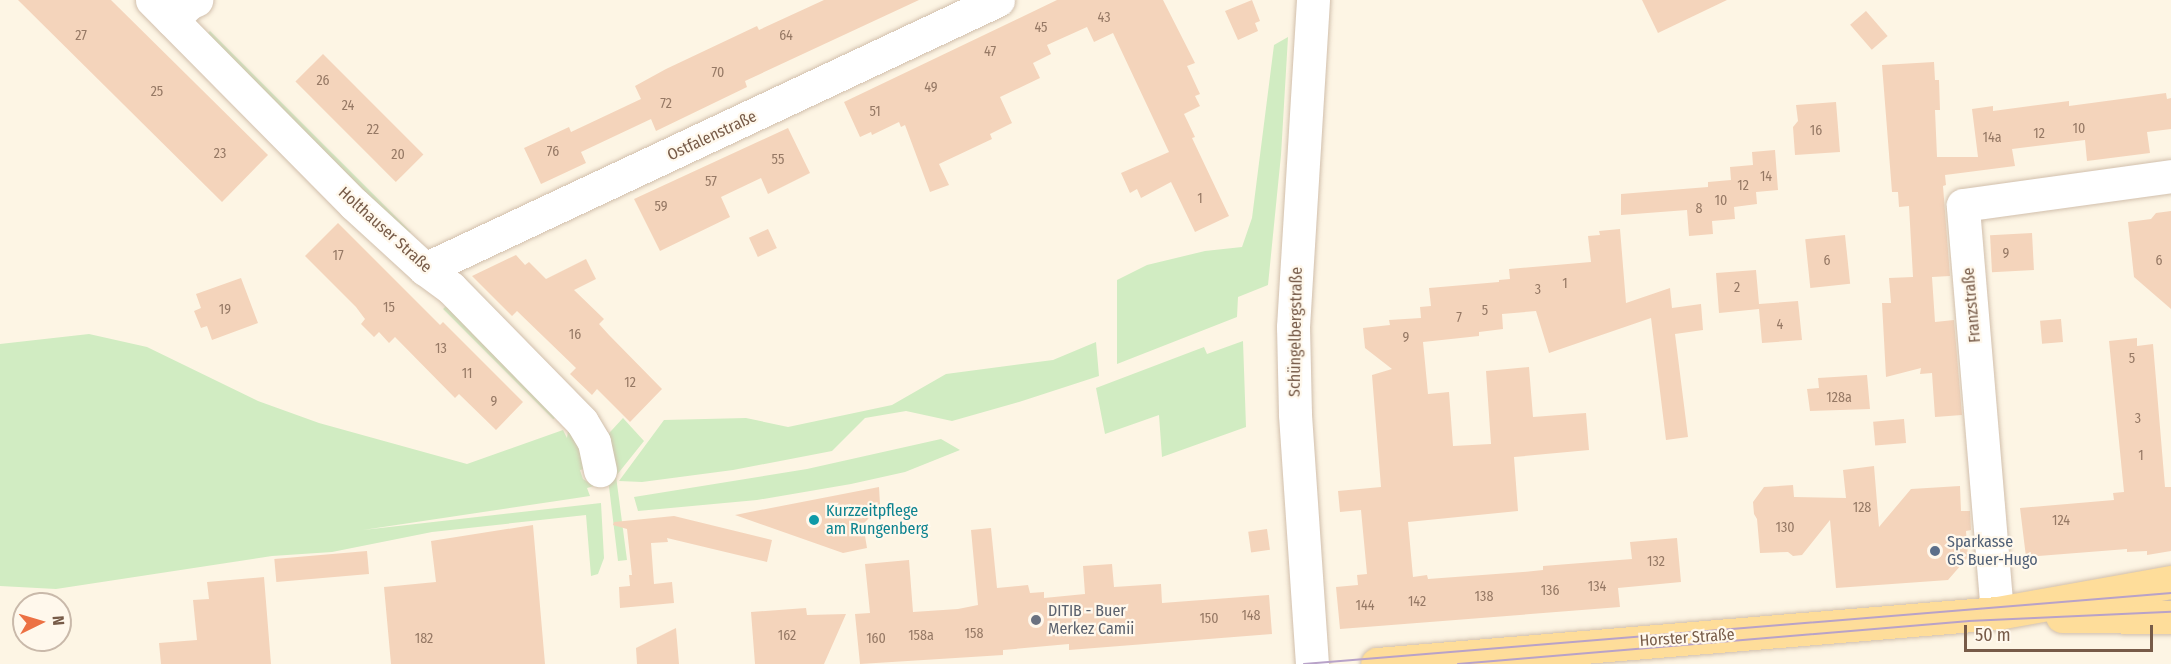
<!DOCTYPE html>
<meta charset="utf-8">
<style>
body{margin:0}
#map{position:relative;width:2171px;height:664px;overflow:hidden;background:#fdf5e4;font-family:"Fira Sans Condensed",sans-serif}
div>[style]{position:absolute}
.green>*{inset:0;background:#d1ecc2;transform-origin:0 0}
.building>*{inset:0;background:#f4d4bb;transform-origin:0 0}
.roads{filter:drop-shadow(0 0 2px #d1bfac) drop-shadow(0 0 2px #d1bfac)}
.minor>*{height:33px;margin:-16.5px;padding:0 16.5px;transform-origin:16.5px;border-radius:16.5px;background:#fff}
.major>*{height:33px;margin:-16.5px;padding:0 16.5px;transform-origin:16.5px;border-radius:16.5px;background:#fedd9a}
.tram>*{height:1.5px;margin:-0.75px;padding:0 0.75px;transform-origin:0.75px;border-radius:0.75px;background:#b8a2c8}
.dots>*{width:16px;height:16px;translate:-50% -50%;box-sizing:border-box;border:3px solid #fff8ec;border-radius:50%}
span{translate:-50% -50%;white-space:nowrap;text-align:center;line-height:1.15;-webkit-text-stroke:4.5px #fff8ec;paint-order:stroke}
.number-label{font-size:14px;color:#967965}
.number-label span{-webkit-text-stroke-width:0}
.street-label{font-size:16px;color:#775b48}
.culture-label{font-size:16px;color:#0d838f}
.left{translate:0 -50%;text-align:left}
.service-label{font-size:16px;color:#4e5e75}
.worship-label{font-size:16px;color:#5b616d}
.north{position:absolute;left:12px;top:592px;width:60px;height:60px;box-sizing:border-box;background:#fff8ec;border:2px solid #c9b9aa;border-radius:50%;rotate:85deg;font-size:16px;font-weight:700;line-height:24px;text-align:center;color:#775b48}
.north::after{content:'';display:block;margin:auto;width:21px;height:27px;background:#ec7144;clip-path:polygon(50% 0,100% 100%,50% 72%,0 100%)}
.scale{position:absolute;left:1964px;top:625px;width:189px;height:27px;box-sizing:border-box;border:3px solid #775b48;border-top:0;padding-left:8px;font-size:18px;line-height:21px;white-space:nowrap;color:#775b48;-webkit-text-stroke:4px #fff8ec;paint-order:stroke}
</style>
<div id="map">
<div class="green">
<div style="left:210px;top:31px;width:284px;height:4px;rotate:45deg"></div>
<div style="clip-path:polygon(1288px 37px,1281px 155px,1268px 285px,1238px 297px,1237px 317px,1117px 364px,1117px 280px,1147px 265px,1205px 251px,1242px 247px,1252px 218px,1274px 45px)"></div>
<div style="left:448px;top:304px;width:156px;height:7px;rotate:45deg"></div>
<div style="clip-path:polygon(89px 334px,147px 347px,258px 401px,319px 423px,467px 464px,563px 430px,567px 438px,568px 431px,594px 467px,580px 470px,583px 479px,594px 486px,587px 488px,590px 496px,363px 530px,601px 503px,604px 558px,598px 574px,591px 576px,586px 515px,432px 532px,332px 552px,272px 556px,56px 589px,0 586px,0 344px)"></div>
<div style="clip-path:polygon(1243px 341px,1246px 427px,1162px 457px,1159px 415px,1105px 434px,1096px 388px,1204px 347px,1207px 354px)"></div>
<div style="clip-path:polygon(1096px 342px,1099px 376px,1019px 402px,952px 421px,906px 411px,865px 418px,832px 451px,733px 470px,642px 482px,619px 481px,664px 420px,746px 418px,788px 427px,892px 405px,946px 374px,1053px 360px)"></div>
<div style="clip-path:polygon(623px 418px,644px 441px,616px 476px,627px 560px,618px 561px,606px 462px,600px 443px)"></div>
<div style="clip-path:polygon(941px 439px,960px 450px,905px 472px,851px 484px,757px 500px,638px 511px,634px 497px,807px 469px)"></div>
</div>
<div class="building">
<div style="clip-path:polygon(18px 0,111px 0,268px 155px,222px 202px)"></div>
<div style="clip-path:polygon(824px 0,919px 0,745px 81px,747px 87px,656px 131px,651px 119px,581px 152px,586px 163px,541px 184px,524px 148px,569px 127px,571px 132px,641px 99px,635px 86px,666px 69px,757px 26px,759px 30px)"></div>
<div style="clip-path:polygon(1057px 0,1163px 0,1195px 63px,1187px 66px,1200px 94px,1195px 96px,1200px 106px,1184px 114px,1195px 137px,1192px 138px,1229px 216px,1195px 232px,1171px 182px,1141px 198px,1137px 189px,1130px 193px,1121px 173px,1169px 152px,1113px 33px,1094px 42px,1087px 27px,1047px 45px,1051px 54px,1033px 63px,1040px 78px,1000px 97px,1012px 123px,990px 134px,992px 139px,939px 164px,949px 185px,930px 192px,905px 125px,901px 127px,899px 122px,872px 135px,871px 132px,860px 137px,844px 102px)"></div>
<div style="clip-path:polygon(1252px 0,1260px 21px,1255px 23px,1258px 31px,1238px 40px,1225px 11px)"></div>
<div style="clip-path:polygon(1642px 0,1727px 0,1658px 33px)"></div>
<div style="left:1866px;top:11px;width:33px;height:21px;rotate:49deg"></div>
<div style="left:323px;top:54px;width:142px;height:39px;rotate:45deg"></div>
<div style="clip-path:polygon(1934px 62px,1935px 80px,1939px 80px,1940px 110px,1935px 110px,1937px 157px,1978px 157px,1972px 109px,1993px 106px,1993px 111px,2069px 101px,2069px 106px,2166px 93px,2167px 99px,2171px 98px,2171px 129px,2147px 132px,2150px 153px,2087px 161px,2085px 140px,2012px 149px,2015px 166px,1945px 175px,1946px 185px,1943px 186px,1950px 276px,1932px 277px,1935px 322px,1954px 320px,1962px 415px,1935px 417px,1932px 373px,1920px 374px,1921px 368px,1886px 377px,1882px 303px,1891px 303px,1889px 278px,1913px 277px,1909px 206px,1899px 207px,1898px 192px,1892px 192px,1882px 65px)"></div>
<div style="clip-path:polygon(1836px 102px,1840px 152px,1795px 155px,1793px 127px,1798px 121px,1796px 105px)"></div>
<div style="clip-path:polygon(788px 128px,810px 173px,768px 194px,761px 178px,721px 197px,730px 217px,660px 251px,634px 199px)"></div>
<div style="clip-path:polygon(1775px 150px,1778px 190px,1756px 192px,1757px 204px,1734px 207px,1735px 219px,1712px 221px,1713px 234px,1689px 236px,1687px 210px,1621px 215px,1621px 194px,1708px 187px,1708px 182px,1731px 180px,1730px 167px,1753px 165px,1752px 152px)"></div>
<div style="clip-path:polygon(2171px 211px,2171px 309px,2134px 277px,2128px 222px,2151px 219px,2156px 213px)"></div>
<div style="clip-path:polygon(338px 223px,440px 325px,443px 322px,523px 402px,496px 430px,459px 394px,455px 398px,395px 337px,389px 343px,379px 332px,374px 337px,361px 324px,365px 319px,356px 307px,305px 256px)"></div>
<div style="left:768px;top:229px;width:21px;height:21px;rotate:65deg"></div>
<div style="clip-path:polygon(1620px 229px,1626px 303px,1670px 288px,1672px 308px,1701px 304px,1703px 330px,1675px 334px,1688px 437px,1666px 440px,1651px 318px,1549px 353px,1536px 311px,1502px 314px,1503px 329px,1479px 332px,1479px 336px,1423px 342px,1428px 394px,1449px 392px,1453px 446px,1491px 444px,1486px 371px,1529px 367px,1533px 417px,1586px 413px,1589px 450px,1514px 457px,1518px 511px,1408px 522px,1413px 577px,1427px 575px,1428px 579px,1523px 572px,1543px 570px,1543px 566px,1632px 559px,1630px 542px,1677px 538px,1681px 582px,1618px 588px,1620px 607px,1340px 629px,1336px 587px,1358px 585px,1357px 575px,1367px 574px,1361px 510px,1340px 512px,1338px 491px,1381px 487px,1372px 375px,1392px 369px,1365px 348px,1363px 328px,1390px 325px,1389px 320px,1421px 318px,1420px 307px,1431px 306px,1429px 288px,1499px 282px,1499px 280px,1510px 279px,1509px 269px,1591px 262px,1588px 236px,1600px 235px,1599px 231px)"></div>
<div style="left:2032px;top:233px;width:37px;height:42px;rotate:87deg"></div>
<div style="left:1845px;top:235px;width:49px;height:40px;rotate:84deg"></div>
<div style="clip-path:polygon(516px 255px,525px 265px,529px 262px,546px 279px,586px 259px,596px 279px,574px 290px,604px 319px,599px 324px,609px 335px,662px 389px,630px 422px,597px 389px,592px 395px,570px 374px,576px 368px,517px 311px,512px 316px,472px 276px)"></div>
<div style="clip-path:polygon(1756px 270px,1759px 304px,1798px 301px,1802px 340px,1762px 343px,1759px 309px,1719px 313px,1716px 273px)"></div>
<div style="clip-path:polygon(241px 278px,258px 323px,212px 340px,207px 326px,201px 328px,194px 311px,201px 308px,196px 294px)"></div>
<div style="left:2061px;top:319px;width:23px;height:21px;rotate:85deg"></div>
<div style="clip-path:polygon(2137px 338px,2137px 346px,2153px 344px,2165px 487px,2171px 487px,2171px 551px,2147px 555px,2147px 551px,2127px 552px,2127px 549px,2026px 557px,2020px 508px,2114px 500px,2113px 493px,2124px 492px,2109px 341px)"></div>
<div style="clip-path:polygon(1867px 375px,1870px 409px,1810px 411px,1807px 389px,1819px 388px,1818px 378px)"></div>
<div style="left:1904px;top:419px;width:24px;height:31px;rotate:85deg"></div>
<div style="clip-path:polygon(1874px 466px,1879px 527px,1911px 489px,1960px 486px,1961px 511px,1970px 511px,1971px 530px,1966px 531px,1968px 557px,1948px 580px,1836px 588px,1830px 520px,1802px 555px,1793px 556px,1788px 552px,1760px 553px,1757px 519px,1754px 514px,1753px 502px,1764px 487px,1793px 485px,1794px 497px,1846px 498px,1843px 470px)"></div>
<div style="clip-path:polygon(879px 487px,880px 504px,869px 514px,869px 518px,863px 524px,867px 548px,843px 553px,735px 515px)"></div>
<div style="clip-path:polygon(674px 516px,772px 540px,767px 562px,667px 538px,668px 542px,651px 543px,654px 584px,672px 582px,674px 603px,620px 608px,619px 587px,630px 586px,629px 575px,632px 575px,627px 529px,613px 525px,614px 522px)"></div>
<div style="clip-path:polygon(533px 525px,545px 664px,391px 664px,384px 587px,436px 582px,431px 541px)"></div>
<div style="clip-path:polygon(991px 528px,997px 588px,1028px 585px,1030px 593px,1044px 592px,1044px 598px,1085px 594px,1083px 566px,1112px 564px,1114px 587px,1161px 584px,1162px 603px,1269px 595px,1272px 634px,1069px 650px,1069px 644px,1003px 650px,1003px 655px,860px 664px,855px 614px,870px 613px,865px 564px,909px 560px,913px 612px,958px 609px,978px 605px,971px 530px)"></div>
<div style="left:1267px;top:529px;width:21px;height:19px;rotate:82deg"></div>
<div style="left:367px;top:551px;width:23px;height:93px;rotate:85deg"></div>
<div style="clip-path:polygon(264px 577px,271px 664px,161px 664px,159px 643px,197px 640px,193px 600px,209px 599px,207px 582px)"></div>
<div style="clip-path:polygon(806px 608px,807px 615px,846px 614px,824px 664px,755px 664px,751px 612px)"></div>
<div style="clip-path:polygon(676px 628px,679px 664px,637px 664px,636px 648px)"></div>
</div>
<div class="roads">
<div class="minor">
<div style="left:152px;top:0;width:287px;rotate:45.3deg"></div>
<div style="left:354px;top:204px;width:96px;rotate:42.5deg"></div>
<div style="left:425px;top:269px;width:32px;rotate:36deg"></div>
<div style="left:451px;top:288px;width:187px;rotate:45.6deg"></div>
<div style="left:582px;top:422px;width:23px;rotate:59deg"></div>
<div style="left:594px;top:442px;width:29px;rotate:78deg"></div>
<div style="left:172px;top:20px;width:24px;rotate:-45deg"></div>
<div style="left:189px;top:3px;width:8px;rotate:-23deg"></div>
<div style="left:425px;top:269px;width:633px;rotate:-25.15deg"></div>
<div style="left:1997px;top:613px;width:409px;rotate:-94.8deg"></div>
<div style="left:1963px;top:205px;width:210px;rotate:-7.9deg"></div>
<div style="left:1312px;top:664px;width:251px;rotate:-93.9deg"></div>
<div style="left:1295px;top:414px;width:87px;rotate:-91.3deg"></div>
<div style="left:1293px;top:327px;width:328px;rotate:-86.5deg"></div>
</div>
<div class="major">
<div style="left:2062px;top:616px;width:109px;rotate:0.5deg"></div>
<div style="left:1377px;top:664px;width:622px;rotate:-4.7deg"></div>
<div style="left:1997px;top:613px;width:177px;rotate:-10.1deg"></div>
</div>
</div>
<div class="tram">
<div style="left:1304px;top:664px;width:870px;rotate:-4.68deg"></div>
<div style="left:1458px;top:664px;width:513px;rotate:-4.81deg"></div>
<div style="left:1969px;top:621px;width:202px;rotate:-2.6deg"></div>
</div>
<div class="dots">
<div style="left:814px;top:520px;background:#0f9aa8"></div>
<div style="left:1935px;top:551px;background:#5c6f8a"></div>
<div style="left:1036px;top:620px;background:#6b7280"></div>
</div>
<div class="number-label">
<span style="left:1104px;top:18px">43</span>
<span style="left:1041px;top:28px">45</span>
<span style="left:81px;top:36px">27</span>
<span style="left:786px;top:36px">64</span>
<span style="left:990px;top:52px">47</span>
<span style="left:718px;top:73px">70</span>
<span style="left:323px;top:81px">26</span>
<span style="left:931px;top:88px">49</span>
<span style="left:157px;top:92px">25</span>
<span style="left:666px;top:104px">72</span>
<span style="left:348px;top:106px">24</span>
<span style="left:875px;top:112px">51</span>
<span style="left:2079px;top:129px">10</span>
<span style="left:373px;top:130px">22</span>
<span style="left:1816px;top:131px">16</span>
<span style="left:2039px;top:134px">12</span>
<span style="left:1992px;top:138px">14a</span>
<span style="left:553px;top:152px">76</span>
<span style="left:220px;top:154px">23</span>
<span style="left:398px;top:155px">20</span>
<span style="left:778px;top:160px">55</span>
<span style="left:1766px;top:177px">14</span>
<span style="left:711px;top:182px">57</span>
<span style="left:1743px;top:186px">12</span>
<span style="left:1200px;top:199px">1</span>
<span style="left:1721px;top:201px">10</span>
<span style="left:661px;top:207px">59</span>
<span style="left:1699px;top:209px">8</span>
<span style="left:2006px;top:254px">9</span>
<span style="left:338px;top:256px">17</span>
<span style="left:1827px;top:261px">6</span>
<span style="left:2159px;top:261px">6</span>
<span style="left:1565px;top:284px">1</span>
<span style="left:1737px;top:288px">2</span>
<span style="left:1538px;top:290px">3</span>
<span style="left:389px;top:308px">15</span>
<span style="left:225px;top:310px">19</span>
<span style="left:1485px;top:311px">5</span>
<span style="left:1459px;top:318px">7</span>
<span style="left:1780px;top:325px">4</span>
<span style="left:575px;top:335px">16</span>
<span style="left:1406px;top:338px">9</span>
<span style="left:441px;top:349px">13</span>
<span style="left:2132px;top:359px">5</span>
<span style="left:467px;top:374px">11</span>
<span style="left:630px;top:383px">12</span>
<span style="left:1839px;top:398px">128a</span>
<span style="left:494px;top:402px">9</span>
<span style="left:2138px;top:419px">3</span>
<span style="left:2141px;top:456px">1</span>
<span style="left:1862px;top:508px">128</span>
<span style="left:2061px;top:521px">124</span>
<span style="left:1785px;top:528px">130</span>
<span style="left:1656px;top:562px">132</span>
<span style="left:1597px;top:587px">134</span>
<span style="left:1550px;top:591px">136</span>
<span style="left:1484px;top:597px">138</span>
<span style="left:1417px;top:602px">142</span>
<span style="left:1365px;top:606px">144</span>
<span style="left:1251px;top:616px">148</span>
<span style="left:1209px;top:619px">150</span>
<span style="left:974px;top:634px">158</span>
<span style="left:787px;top:636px">162</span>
<span style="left:921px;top:636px">158a</span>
<span style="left:424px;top:639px">182</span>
<span style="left:876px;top:639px">160</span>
</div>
<div class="street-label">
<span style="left:712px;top:136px;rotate:-25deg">Ostfalenstraße</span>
<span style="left:385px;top:230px;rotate:42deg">Holthauser Straße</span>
<span style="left:1972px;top:305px;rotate:-95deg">Franzstraße</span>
<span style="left:1296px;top:332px;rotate:-89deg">Schüngelbergstraße</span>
<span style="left:1687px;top:638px;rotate:-4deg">Horster Straße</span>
</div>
<div class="culture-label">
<span class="left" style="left:826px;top:520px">Kurzzeitpflege<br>am Rungenberg</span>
</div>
<div class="service-label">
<span class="left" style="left:1947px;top:551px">Sparkasse<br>GS Buer-Hugo</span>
</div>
<div class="worship-label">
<span class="left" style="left:1048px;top:620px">DITIB - Buer<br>Merkez Camii</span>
</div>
<div class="north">N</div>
<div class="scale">50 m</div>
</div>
